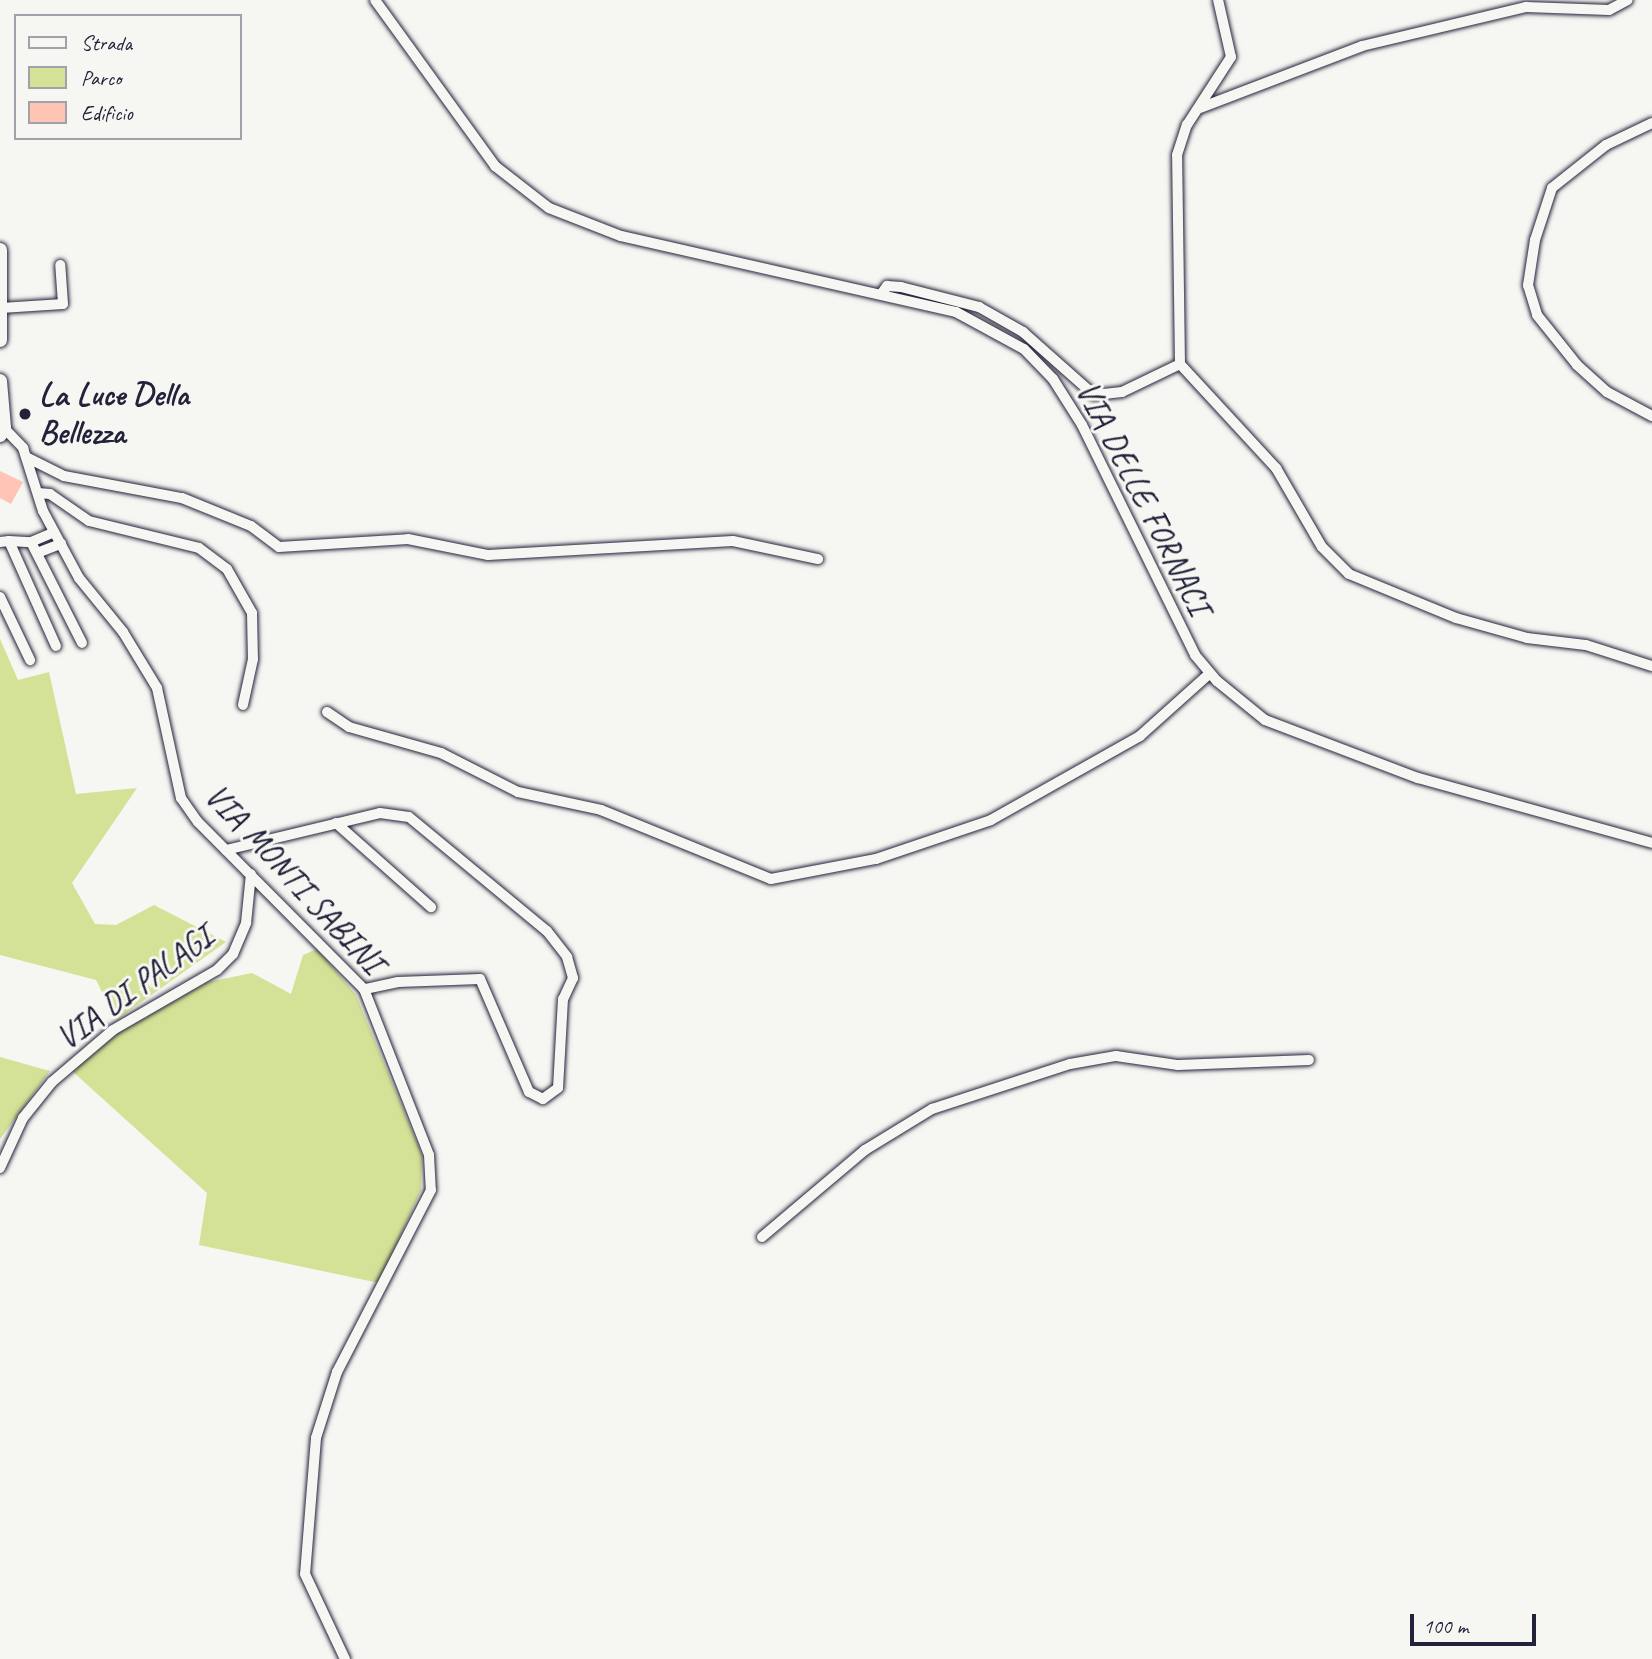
<!DOCTYPE html>
<style>
body{margin:0}
#map{position:relative;width:1652px;height:1659px;overflow:hidden;background:#f6f6f2;font-family:Caveat,sans-serif}
div>[style]{position:absolute}
.green>*{inset:0;background:#d3e296}
.building>*{inset:0;background:#ffc4b6}
.roads{filter:drop-shadow(0 0 2px #22223b) drop-shadow(0 0 2px #22223b)}
.street>*{height:10px;margin:-5px;padding:0 5px;transform-origin:5px;border-radius:5px;background:#f6f6f2}
.secondary>*{height:14px;margin:-7px;padding:0 7px;transform-origin:7px;border-radius:7px;background:#f6f6f2}
.dots>*{width:19px;height:19px;translate:-50% -50%;box-sizing:border-box;border:4px solid #f6f6f2;border-radius:50%}
span{translate:-50% -50%;white-space:nowrap;text-align:center;line-height:1.15;-webkit-text-stroke:6px #f6f6f2;paint-order:stroke}
.poi-label{font-size:33px;color:#22223b;font-weight:700}
.left{translate:0 -50%;text-align:left}
.street-label{font-size:33px;color:#22223b}
.legend{position:absolute;left:14px;top:14px;width:228px;height:126px;box-sizing:border-box;background:#f6f6f2;border:2px solid #a1a1a9;margin:0;padding:9px 12px;list-style:none;font-size:21px;color:#22223b}
.legend li{display:flex;align-items:center;gap:14px;height:35px}
.legend b{width:35px;border:2px solid #a1a1a9}
.scale{position:absolute;left:1410px;top:1614px;width:126px;height:32px;box-sizing:border-box;border:4px solid #22223b;border-top:0;padding-left:9px;font-size:21px;line-height:24px;white-space:nowrap;color:#22223b;-webkit-text-stroke:5px #f6f6f2;paint-order:stroke}
</style>
<div id="map">
<div class="green">
<div style="clip-path:polygon(0 639px,18px 680px,49px 672px,76px 794px,137px 788px,72px 883px,95px 924px,116px 925px,154px 905px,226px 942px,116px 1020px,96px 980px,0 955px)"></div>
<div style="clip-path:polygon(317px 949px,356px 995px,422px 1155px,421px 1190px,379px 1283px,199px 1245px,207px 1193px,72px 1071px,113px 1035px,208px 982px,252px 973px,291px 994px,303px 955px)"></div>
<div style="clip-path:polygon(0 1057px,50px 1071px,0 1139px)"></div>
</div>
<div class="building">
<div style="clip-path:polygon(0 471px,23px 482px,11px 504px,0 498px)"></div>
</div>
<div class="roads">
<div class="street">
<div style="left:375px;top:0;width:205px;rotate:54.1deg"></div>
<div style="left:495px;top:166px;width:68px;rotate:37.9deg"></div>
<div style="left:549px;top:208px;width:77px;rotate:21.3deg"></div>
<div style="left:621px;top:236px;width:344px;rotate:12.8deg"></div>
<div style="left:956px;top:312px;width:77px;rotate:28.6deg"></div>
<div style="left:1024px;top:349px;width:42px;rotate:46deg"></div>
<div style="left:1053px;top:379px;width:54px;rotate:57.8deg"></div>
<div style="left:1082px;top:425px;width:256px;rotate:63.8deg"></div>
<div style="left:1195px;top:655px;width:34px;rotate:50deg"></div>
<div style="left:1217px;top:681px;width:62px;rotate:39.1deg"></div>
<div style="left:1265px;top:720px;width:164px;rotate:20.8deg"></div>
<div style="left:1418px;top:778px;width:243px;rotate:15.5deg"></div>
<div style="left:1200px;top:108px;width:173px;rotate:-20.9deg"></div>
<div style="left:1362px;top:46px;width:169px;rotate:-13.4deg"></div>
<div style="left:1526px;top:7px;width:83px;rotate:2.1deg"></div>
<div style="left:1609px;top:10px;width:21px;rotate:-28deg"></div>
<div style="left:1652px;top:123px;width:51px;rotate:154.4deg"></div>
<div style="left:1606px;top:145px;width:69px;rotate:141.5deg"></div>
<div style="left:1552px;top:188px;width:55px;rotate:108.1deg"></div>
<div style="left:1535px;top:240px;width:46px;rotate:98.8deg"></div>
<div style="left:1528px;top:285px;width:31px;rotate:73deg"></div>
<div style="left:1537px;top:315px;width:64px;rotate:51.3deg"></div>
<div style="left:1577px;top:365px;width:40px;rotate:42deg"></div>
<div style="left:1607px;top:392px;width:51px;rotate:28.1deg"></div>
<div style="left:882px;top:293px;width:9px;rotate:-54deg"></div>
<div style="left:887px;top:286px;width:14px;rotate:4deg"></div>
<div style="left:901px;top:287px;width:81px;rotate:14.4deg"></div>
<div style="left:979px;top:307px;width:51px;rotate:29.6deg"></div>
<div style="left:1023px;top:332px;width:95px;rotate:41.6deg"></div>
<div style="left:1094px;top:395px;width:28px;rotate:-6deg"></div>
<div style="left:1122px;top:392px;width:64px;rotate:-25.8deg"></div>
<div style="left:1180px;top:364px;width:209px;rotate:-90.8deg"></div>
<div style="left:1177px;top:155px;width:32px;rotate:-72deg"></div>
<div style="left:1187px;top:125px;width:81px;rotate:-57.1deg"></div>
<div style="left:1231px;top:57px;width:58px;rotate:-102.8deg"></div>
<div style="left:1px;top:308px;width:62px;rotate:-3.7deg"></div>
<div style="left:63px;top:304px;width:39px;rotate:-94deg"></div>
<div style="left:1180px;top:364px;width:142px;rotate:47.3deg"></div>
<div style="left:1276px;top:468px;width:91px;rotate:59.8deg"></div>
<div style="left:1322px;top:547px;width:38px;rotate:45deg"></div>
<div style="left:1349px;top:574px;width:116px;rotate:22.4deg"></div>
<div style="left:1456px;top:618px;width:74px;rotate:15.7deg"></div>
<div style="left:1527px;top:638px;width:59px;rotate:6.8deg"></div>
<div style="left:1586px;top:645px;width:69px;rotate:17.7deg"></div>
<div style="left:4px;top:428px;width:28px;rotate:46deg"></div>
<div style="left:23px;top:448px;width:66px;rotate:72.4deg"></div>
<div style="left:43px;top:511px;width:76px;rotate:61.8deg"></div>
<div style="left:79px;top:578px;width:70px;rotate:50.8deg"></div>
<div style="left:123px;top:632px;width:66px;rotate:58.7deg"></div>
<div style="left:157px;top:688px;width:113px;rotate:77.7deg"></div>
<div style="left:181px;top:798px;width:29px;rotate:55deg"></div>
<div style="left:198px;top:822px;width:235px;rotate:45.2deg"></div>
<div style="left:364px;top:989px;width:178px;rotate:68.6deg"></div>
<div style="left:429px;top:1155px;width:35px;rotate:87deg"></div>
<div style="left:431px;top:1190px;width:205px;rotate:117.3deg"></div>
<div style="left:337px;top:1372px;width:69px;rotate:107.7deg"></div>
<div style="left:316px;top:1438px;width:136px;rotate:94.6deg"></div>
<div style="left:305px;top:1574px;width:94px;rotate:64.8deg"></div>
<div style="left:26px;top:457px;width:42px;rotate:26.6deg"></div>
<div style="left:64px;top:476px;width:120px;rotate:10.6deg"></div>
<div style="left:182px;top:498px;width:74px;rotate:22.1deg"></div>
<div style="left:251px;top:526px;width:35px;rotate:37deg"></div>
<div style="left:279px;top:547px;width:129px;rotate:-3.5deg"></div>
<div style="left:408px;top:539px;width:82px;rotate:11.3deg"></div>
<div style="left:488px;top:555px;width:245px;rotate:-3.3deg"></div>
<div style="left:733px;top:541px;width:87px;rotate:12deg"></div>
<div style="left:38px;top:493px;width:12px;rotate:5deg"></div>
<div style="left:50px;top:494px;width:47px;rotate:34.7deg"></div>
<div style="left:89px;top:521px;width:113px;rotate:13.8deg"></div>
<div style="left:199px;top:548px;width:35px;rotate:37deg"></div>
<div style="left:227px;top:569px;width:51px;rotate:60.4deg"></div>
<div style="left:252px;top:613px;width:46px;rotate:88.8deg"></div>
<div style="left:253px;top:659px;width:47px;rotate:102.3deg"></div>
<div style="left:9px;top:541px;width:22px;rotate:3deg"></div>
<div style="left:31px;top:542px;width:113px;rotate:63.2deg"></div>
<div style="left:0;top:542px;width:9px;rotate:-6deg"></div>
<div style="left:9px;top:541px;width:115px;rotate:65.9deg"></div>
<div style="left:31px;top:542px;width:25px;rotate:-23deg"></div>
<div style="left:37px;top:553px;width:26px;rotate:-21deg"></div>
<div style="left:0;top:597px;width:70px;rotate:64.5deg"></div>
<div style="left:327px;top:712px;width:27px;rotate:34deg"></div>
<div style="left:349px;top:727px;width:96px;rotate:15.8deg"></div>
<div style="left:441px;top:753px;width:86px;rotate:26.9deg"></div>
<div style="left:518px;top:792px;width:85px;rotate:12.2deg"></div>
<div style="left:601px;top:810px;width:183px;rotate:22.1deg"></div>
<div style="left:771px;top:879px;width:107px;rotate:-10.8deg"></div>
<div style="left:876px;top:859px;width:121px;rotate:-18.7deg"></div>
<div style="left:991px;top:820px;width:171px;rotate:-29.4deg"></div>
<div style="left:1140px;top:736px;width:93px;rotate:-41.9deg"></div>
<div style="left:336px;top:823px;width:127px;rotate:41.5deg"></div>
<div style="left:226px;top:850px;width:158px;rotate:-13.5deg"></div>
<div style="left:380px;top:813px;width:29px;rotate:8deg"></div>
<div style="left:409px;top:817px;width:179px;rotate:39.6deg"></div>
<div style="left:547px;top:931px;width:33px;rotate:52deg"></div>
<div style="left:567px;top:957px;width:22px;rotate:74deg"></div>
<div style="left:573px;top:978px;width:23px;rotate:115deg"></div>
<div style="left:563px;top:999px;width:89px;rotate:93.2deg"></div>
<div style="left:558px;top:1088px;width:19px;rotate:144deg"></div>
<div style="left:543px;top:1099px;width:16px;rotate:-153deg"></div>
<div style="left:529px;top:1092px;width:123px;rotate:-113.4deg"></div>
<div style="left:480px;top:979px;width:82px;rotate:177.9deg"></div>
<div style="left:398px;top:982px;width:35px;rotate:168deg"></div>
<div style="left:0;top:1168px;width:55px;rotate:-65.3deg"></div>
<div style="left:23px;top:1118px;width:46px;rotate:-51.1deg"></div>
<div style="left:52px;top:1082px;width:80px;rotate:-40.4deg"></div>
<div style="left:113px;top:1030px;width:120px;rotate:-30deg"></div>
<div style="left:217px;top:970px;width:23px;rotate:-45deg"></div>
<div style="left:233px;top:954px;width:34px;rotate:-67deg"></div>
<div style="left:246px;top:923px;width:49px;rotate:-84.2deg"></div>
<div style="left:762px;top:1237px;width:135px;rotate:-40.2deg"></div>
<div style="left:865px;top:1150px;width:79px;rotate:-31.5deg"></div>
<div style="left:932px;top:1109px;width:145px;rotate:-18.1deg"></div>
<div style="left:1070px;top:1064px;width:47px;rotate:-9.9deg"></div>
<div style="left:1116px;top:1056px;width:63px;rotate:8.3deg"></div>
<div style="left:1178px;top:1065px;width:131px;rotate:-2.2deg"></div>
</div>
<div class="secondary">
<div style="left:0;top:250px;width:90px;rotate:90deg"></div>
<div style="left:0;top:381px;width:47px;rotate:85.1deg"></div>
<div style="left:4px;top:428px;width:8px;rotate:120deg"></div>
</div>
</div>
<div class="dots">
<div style="left:25px;top:414px;background:#22223b"></div>
</div>
<div class="poi-label">
<span class="left" style="left:39px;top:414px">La Luce Della<br>Bellezza</span>
</div>
<div class="street-label">
<span style="left:1143px;top:498px;rotate:63deg">VIA DELLE FORNACI</span>
<span style="left:294px;top:879px;rotate:47deg">VIA MONTI SABINI</span>
<span style="left:135px;top:988px;rotate:-36deg">VIA DI PALAGI</span>
</div>
<ul class="legend">
<li><b style="height:9px;background:#f6f6f2"></b>Strada</li>
<li><b style="height:19px;background:#d3e296"></b>Parco</li>
<li><b style="height:19px;background:#ffc4b6"></b>Edificio</li>
</ul>
<div class="scale">100 m</div>
</div>
